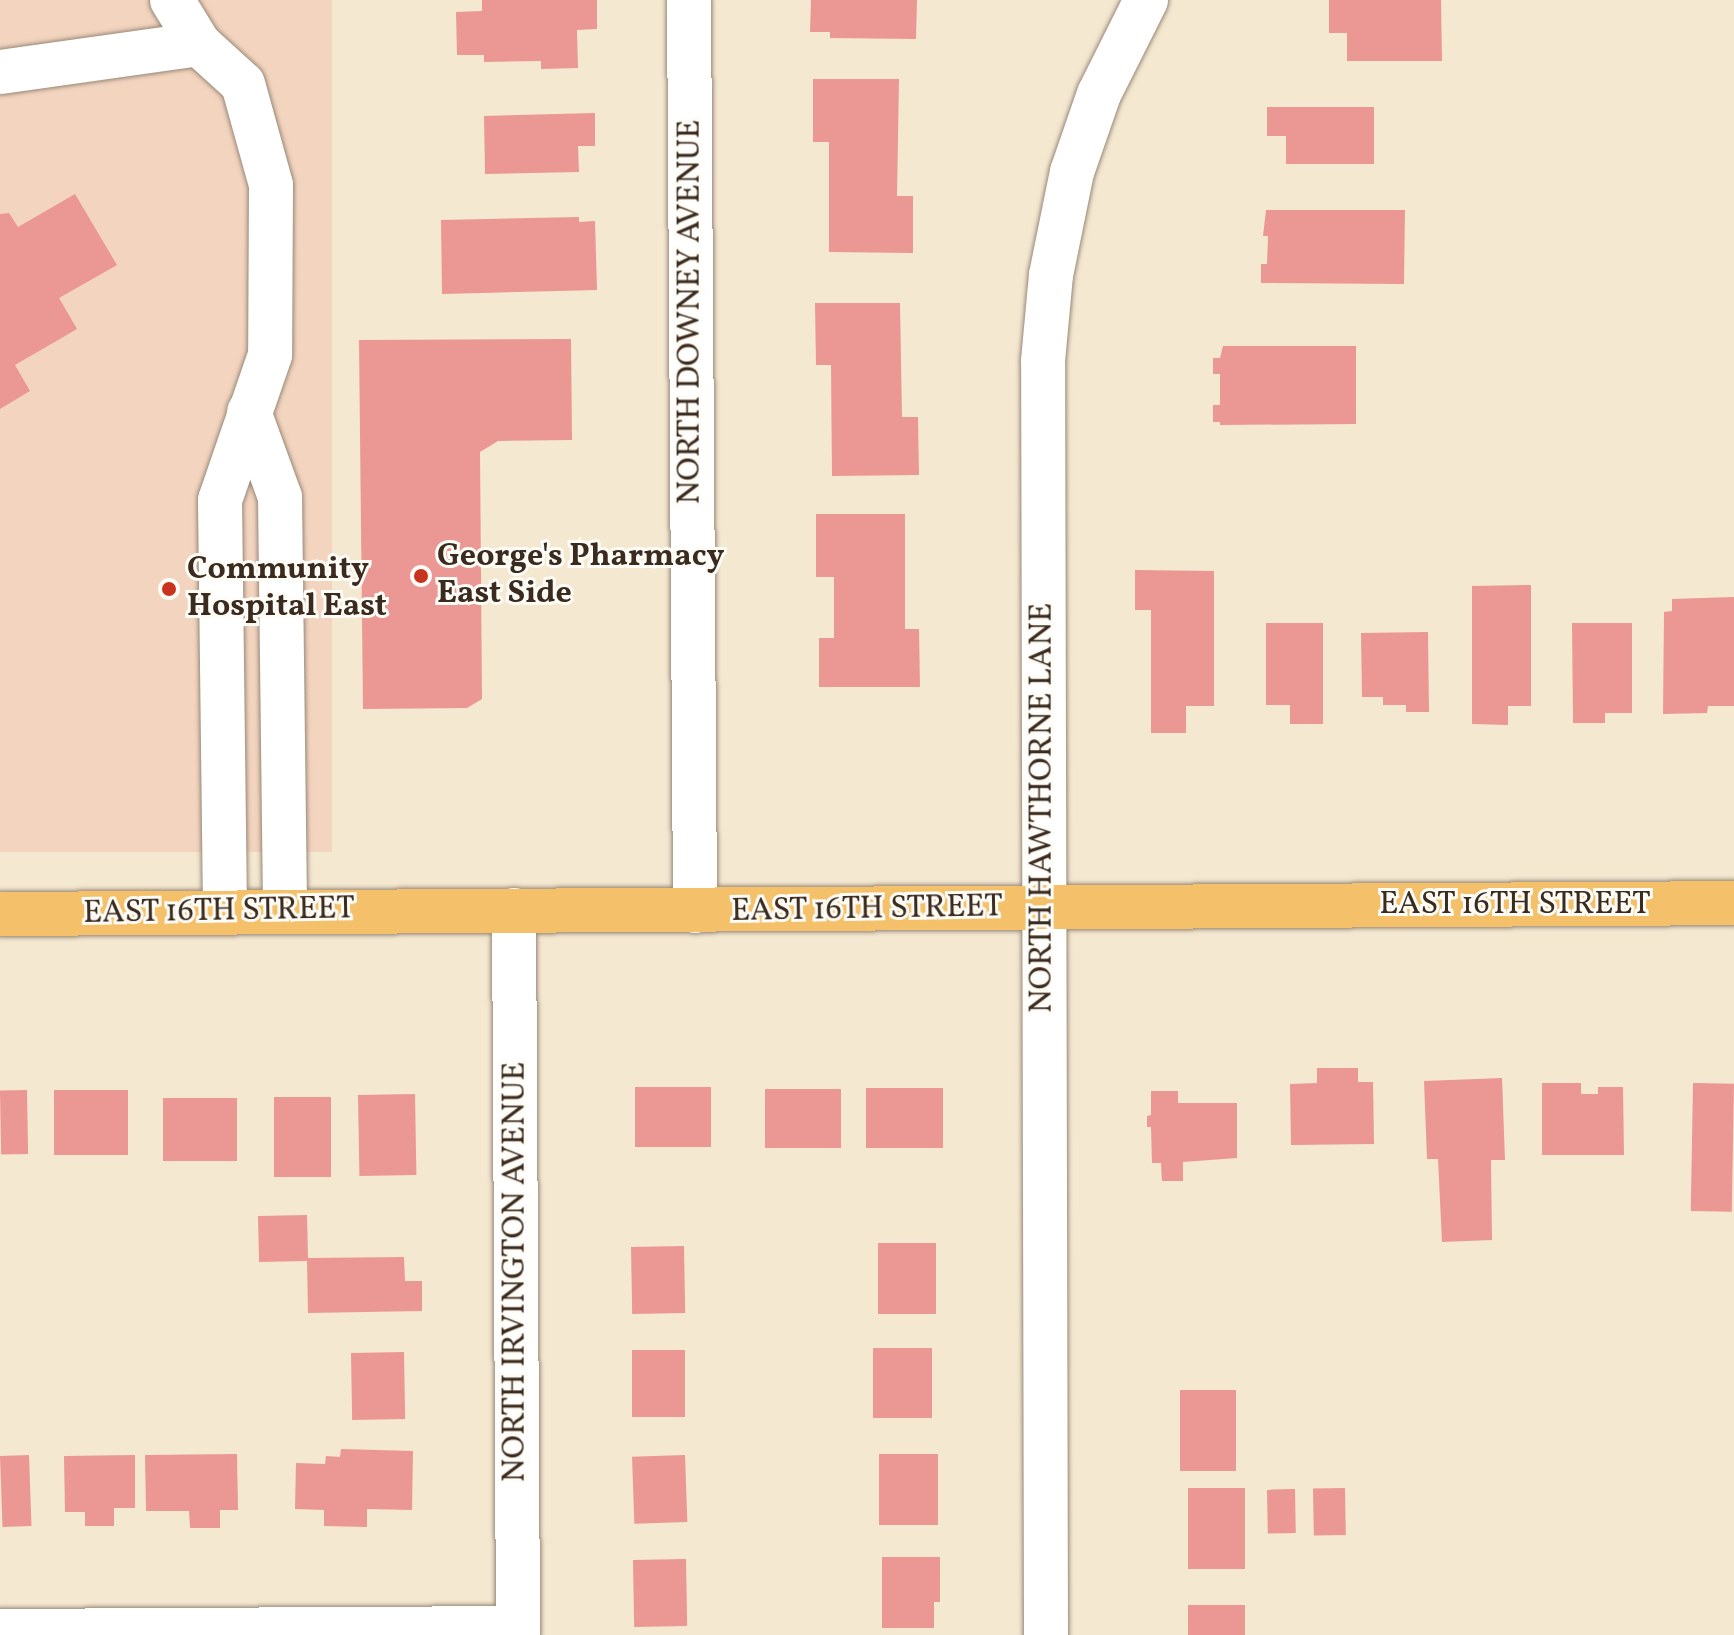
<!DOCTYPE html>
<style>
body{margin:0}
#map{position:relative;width:1734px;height:1635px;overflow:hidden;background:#f4e8d1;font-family:Vollkorn,serif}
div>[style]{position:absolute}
.built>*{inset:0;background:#f3d4bf;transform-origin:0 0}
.building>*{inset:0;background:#eb9793;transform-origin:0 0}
.roads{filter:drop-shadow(0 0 2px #988978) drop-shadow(0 0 2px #988978)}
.minor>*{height:44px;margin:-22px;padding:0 22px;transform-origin:22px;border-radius:22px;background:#fff}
.major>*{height:44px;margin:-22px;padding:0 22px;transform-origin:22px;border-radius:22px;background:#f4c16a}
.dots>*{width:22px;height:22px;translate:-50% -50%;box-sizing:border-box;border:4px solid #fdfcf7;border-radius:50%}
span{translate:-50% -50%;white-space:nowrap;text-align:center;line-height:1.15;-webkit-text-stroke:6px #fdfcf7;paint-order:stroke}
.street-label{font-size:32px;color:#3b2a1e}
.poi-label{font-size:32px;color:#3b2a1e;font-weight:700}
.left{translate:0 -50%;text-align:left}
</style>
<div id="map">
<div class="built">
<div style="left:0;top:0;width:332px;height:852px"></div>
</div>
<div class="building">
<div style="clip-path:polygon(482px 0,597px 0,597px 29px,577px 30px,578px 68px,541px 69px,541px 61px,484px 62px,484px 55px,457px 55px,456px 12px,482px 11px)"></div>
<div style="clip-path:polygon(811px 0,917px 0,916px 39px,830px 38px,830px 32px,810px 32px)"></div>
<div style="clip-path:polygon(1329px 0,1441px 0,1442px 61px,1347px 61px,1347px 33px,1329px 33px)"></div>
<div style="clip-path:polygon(813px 79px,899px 79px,897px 196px,913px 196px,913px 253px,829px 252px,829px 142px,813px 142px)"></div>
<div style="clip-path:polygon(1267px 107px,1374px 107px,1374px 164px,1286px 164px,1286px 136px,1267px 136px)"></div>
<div style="clip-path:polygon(595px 113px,595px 146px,578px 146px,579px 172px,485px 174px,484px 116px)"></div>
<div style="clip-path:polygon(75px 194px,117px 265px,59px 298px,77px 329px,15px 365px,30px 391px,0 409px,0 214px,9px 213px,18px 227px)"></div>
<div style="clip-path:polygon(1266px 210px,1405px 210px,1404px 284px,1261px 283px,1261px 264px,1267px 264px,1268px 236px,1263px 236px)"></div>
<div style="clip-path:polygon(579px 217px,579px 222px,595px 221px,597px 290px,442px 294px,441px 220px)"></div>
<div style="clip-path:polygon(815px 303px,900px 303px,902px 417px,918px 417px,919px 475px,832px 476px,831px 365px,816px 365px)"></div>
<div style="clip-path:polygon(571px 339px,572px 440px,498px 441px,480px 452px,482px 699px,467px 708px,363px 709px,359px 340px)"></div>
<div style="clip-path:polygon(1223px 346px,1356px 346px,1356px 424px,1220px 425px,1220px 422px,1213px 422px,1213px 405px,1220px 405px,1220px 374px,1213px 374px,1213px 358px,1220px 358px)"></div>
<div style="clip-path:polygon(816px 514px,905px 514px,905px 629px,919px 629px,920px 687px,819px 687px,819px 638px,834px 638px,834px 577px,816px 577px)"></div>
<div style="clip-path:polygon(1135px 570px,1214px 571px,1214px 706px,1186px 706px,1186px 733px,1151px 733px,1151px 610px,1135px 610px)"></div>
<div style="clip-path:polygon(1531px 585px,1531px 706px,1508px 706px,1508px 725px,1472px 724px,1472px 586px)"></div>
<div style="clip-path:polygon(1734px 597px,1734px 706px,1708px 706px,1707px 713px,1663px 714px,1664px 612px,1672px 611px,1672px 599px)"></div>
<div style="clip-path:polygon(1266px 623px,1323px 623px,1323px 724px,1290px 724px,1290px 705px,1266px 705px)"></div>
<div style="clip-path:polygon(1572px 623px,1632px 623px,1632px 713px,1605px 713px,1605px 723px,1573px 723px)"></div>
<div style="clip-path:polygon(1428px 632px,1429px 712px,1406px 712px,1406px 705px,1383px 705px,1383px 697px,1362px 697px,1361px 633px)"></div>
<div style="clip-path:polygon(1317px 1068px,1358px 1068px,1358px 1082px,1373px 1082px,1374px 1144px,1291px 1145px,1290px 1084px,1317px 1083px)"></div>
<div style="clip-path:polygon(1502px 1078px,1505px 1160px,1491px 1160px,1492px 1240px,1442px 1242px,1438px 1159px,1427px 1159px,1424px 1081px)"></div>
<div style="clip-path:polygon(1542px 1083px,1581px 1083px,1581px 1094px,1598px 1094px,1598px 1087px,1623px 1087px,1624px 1155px,1542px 1155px)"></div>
<div style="left:1693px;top:1083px;width:41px;height:128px;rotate:1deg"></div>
<div style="left:635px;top:1087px;width:76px;height:60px"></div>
<div style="left:866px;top:1088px;width:77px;height:60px"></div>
<div style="left:765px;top:1089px;width:76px;height:59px"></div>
<div style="left:27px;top:1090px;width:64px;height:27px;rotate:89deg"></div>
<div style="left:54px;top:1090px;width:74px;height:65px"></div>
<div style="clip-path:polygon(1151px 1091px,1178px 1091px,1178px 1103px,1237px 1103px,1237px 1158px,1183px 1162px,1183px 1181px,1162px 1181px,1161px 1163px,1152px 1163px,1151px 1127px,1147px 1127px,1147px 1116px,1151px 1115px)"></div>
<div style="left:415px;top:1094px;width:81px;height:57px;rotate:89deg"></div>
<div style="left:274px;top:1097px;width:57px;height:80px"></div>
<div style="left:237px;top:1098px;width:63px;height:74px;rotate:90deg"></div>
<div style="clip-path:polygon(307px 1215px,308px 1258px,404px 1257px,405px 1281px,422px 1281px,422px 1311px,308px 1313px,307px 1261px,259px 1262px,258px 1216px)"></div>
<div style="left:878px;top:1243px;width:58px;height:71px"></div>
<div style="left:684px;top:1246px;width:67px;height:53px;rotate:89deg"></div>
<div style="left:873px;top:1348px;width:59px;height:70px"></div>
<div style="left:685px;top:1350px;width:67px;height:53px;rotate:90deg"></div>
<div style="left:404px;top:1352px;width:67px;height:53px;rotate:89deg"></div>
<div style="left:1180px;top:1390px;width:56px;height:81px"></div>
<div style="clip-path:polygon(341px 1449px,413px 1451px,412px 1510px,367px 1509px,367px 1527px,324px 1526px,324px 1510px,295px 1509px,296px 1463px,325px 1464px,326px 1456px,340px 1457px)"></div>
<div style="clip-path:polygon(237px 1454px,238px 1510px,220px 1510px,220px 1528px,190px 1528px,189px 1511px,146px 1511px,145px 1455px)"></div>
<div style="left:938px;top:1454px;width:71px;height:59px;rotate:90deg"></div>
<div style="left:29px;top:1455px;width:71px;height:29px;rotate:88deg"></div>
<div style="clip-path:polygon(135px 1455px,135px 1508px,114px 1508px,114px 1526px,85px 1526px,85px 1512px,65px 1512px,64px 1456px)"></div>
<div style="left:685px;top:1455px;width:67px;height:53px;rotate:88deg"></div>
<div style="left:1188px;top:1488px;width:57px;height:81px"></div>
<div style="left:1345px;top:1488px;width:47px;height:32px;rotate:89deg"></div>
<div style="left:1295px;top:1489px;width:44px;height:28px;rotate:89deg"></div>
<div style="clip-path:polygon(882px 1557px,940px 1557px,940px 1602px,934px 1602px,934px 1628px,882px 1628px)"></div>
<div style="left:686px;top:1559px;width:67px;height:53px;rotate:89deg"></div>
<div style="left:1188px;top:1605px;width:57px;height:30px"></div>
</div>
<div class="roads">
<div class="minor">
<div style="left:172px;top:0;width:52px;rotate:58.5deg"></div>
<div style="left:199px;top:44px;width:59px;rotate:42.3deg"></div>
<div style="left:243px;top:84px;width:105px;rotate:74.5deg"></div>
<div style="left:271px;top:185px;width:170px;rotate:90.3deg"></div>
<div style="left:270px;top:355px;width:153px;rotate:109deg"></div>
<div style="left:220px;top:500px;width:413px;rotate:89.3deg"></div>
<div style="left:689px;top:0;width:911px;rotate:89.62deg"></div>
<div style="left:0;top:72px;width:201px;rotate:-8deg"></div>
<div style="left:249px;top:412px;width:90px;rotate:70deg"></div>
<div style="left:280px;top:497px;width:415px;rotate:89.3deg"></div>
<div style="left:514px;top:910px;width:725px;rotate:89.68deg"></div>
<div style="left:0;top:1631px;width:518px;rotate:-0.33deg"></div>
<div style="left:1046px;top:1635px;width:1274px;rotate:-90.13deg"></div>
<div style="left:1043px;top:361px;width:86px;rotate:-84.7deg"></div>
<div style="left:1051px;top:275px;width:105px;rotate:-78.5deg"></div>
<div style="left:1072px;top:172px;width:83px;rotate:-70.9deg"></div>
<div style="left:1099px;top:94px;width:105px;rotate:-63.4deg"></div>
</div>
<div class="major">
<div style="left:0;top:914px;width:1734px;rotate:-0.36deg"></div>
</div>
</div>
<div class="dots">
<div style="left:421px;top:576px;background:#c8321e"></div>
<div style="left:169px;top:589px;background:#c8321e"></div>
</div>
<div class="street-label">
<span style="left:691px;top:312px;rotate:-90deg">NORTH DOWNEY AVENUE</span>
<span style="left:1043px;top:808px;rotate:-90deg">NORTH HAWTHORNE LANE</span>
<span style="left:1515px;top:905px">EAST 16TH STREET</span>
<span style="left:867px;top:910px;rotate:-1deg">EAST 16TH STREET</span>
<span style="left:219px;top:912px;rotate:-1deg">EAST 16TH STREET</span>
<span style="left:516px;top:1272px;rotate:-90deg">NORTH IRVINGTON AVENUE</span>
</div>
<div class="poi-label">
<span class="left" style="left:437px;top:576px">George's Pharmacy<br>East Side</span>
<span class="left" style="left:187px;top:589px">Community<br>Hospital East</span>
</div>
</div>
